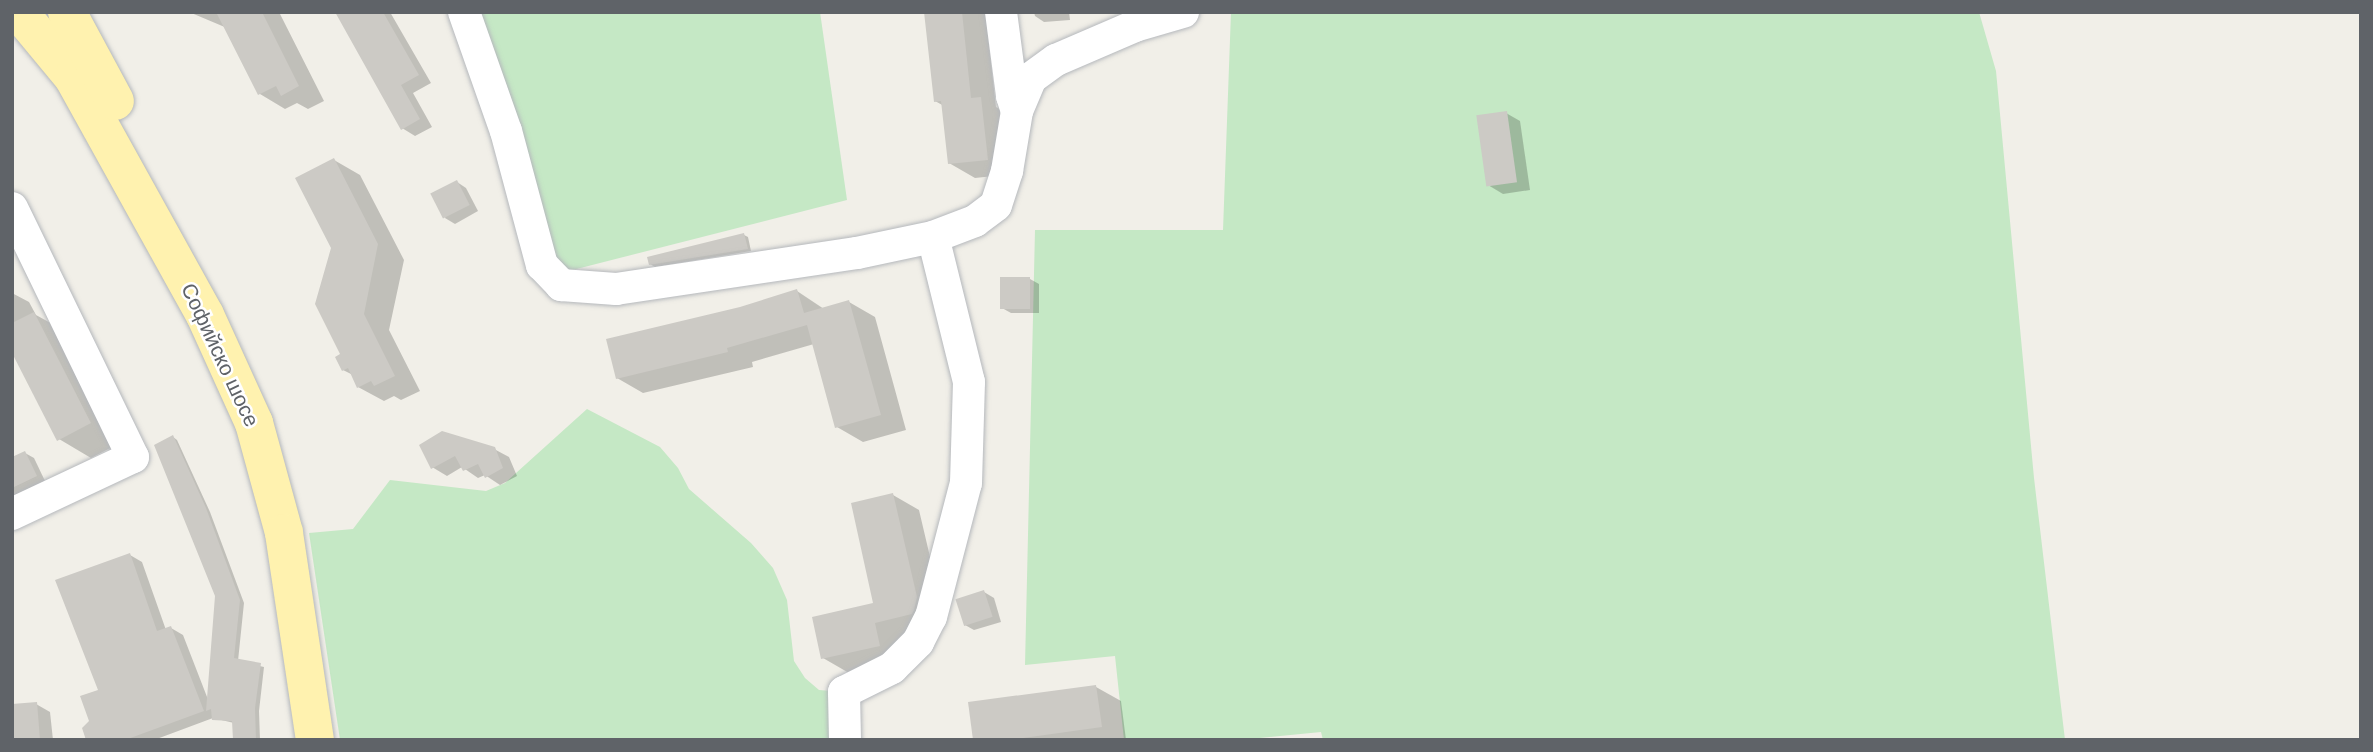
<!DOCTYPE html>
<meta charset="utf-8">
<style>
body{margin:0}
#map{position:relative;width:2373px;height:752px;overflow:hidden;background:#f1efe8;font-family:"DM Sans",sans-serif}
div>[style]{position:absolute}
.green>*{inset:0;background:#c5e8c5}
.shadow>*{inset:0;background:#0003}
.building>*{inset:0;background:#cccac5;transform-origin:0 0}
.roads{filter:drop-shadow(0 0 2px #b5b8bc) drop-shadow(0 0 2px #b5b8bc)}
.minor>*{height:32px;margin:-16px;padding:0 16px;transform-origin:16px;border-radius:16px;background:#fff}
.major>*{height:38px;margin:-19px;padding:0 19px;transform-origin:19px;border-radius:19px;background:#fff2af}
span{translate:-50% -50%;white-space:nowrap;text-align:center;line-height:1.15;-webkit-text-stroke:5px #fff;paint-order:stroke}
.street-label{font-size:21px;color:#5f6368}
.frame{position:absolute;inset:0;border:14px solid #5f6368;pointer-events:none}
</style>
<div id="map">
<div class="green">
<div style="clip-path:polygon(464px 12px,820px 12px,847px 200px,549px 276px)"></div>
<div style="clip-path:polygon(1231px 12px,1979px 12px,1996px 71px,2034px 478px,2065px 740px,1323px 740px,1321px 732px,1240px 740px,1124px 740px,1115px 656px,1025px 665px,1035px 230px,1223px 230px)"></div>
<div style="clip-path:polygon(587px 409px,660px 447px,678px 468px,689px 489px,751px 543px,773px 568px,787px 600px,794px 661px,805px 678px,819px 690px,844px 692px,846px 740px,340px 740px,309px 533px,353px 529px,390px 480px,486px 491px,505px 483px)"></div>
</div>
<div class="shadow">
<div style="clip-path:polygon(189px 12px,279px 12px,324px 101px,308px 109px,297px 103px,285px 109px,260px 94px,227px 28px)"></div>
<div style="clip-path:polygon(336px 12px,390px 12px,431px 83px,413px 93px,432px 127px,415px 136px,402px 128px)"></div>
<div style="clip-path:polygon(926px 12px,991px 12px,993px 27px,987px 27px,996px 107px,1007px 113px,1013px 174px,975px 178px,949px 163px,944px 106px,935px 101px)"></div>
<div style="clip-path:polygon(1034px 12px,1069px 12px,1070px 20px,1044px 22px,1035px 16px)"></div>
<div style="clip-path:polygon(1506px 113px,1520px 121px,1530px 190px,1503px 194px,1488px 185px)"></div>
<div style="clip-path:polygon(334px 160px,360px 175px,404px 260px,389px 330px,420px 391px,401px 400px,394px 396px,384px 401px,358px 387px,353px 375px,343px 370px,333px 248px)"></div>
<div style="clip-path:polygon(457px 182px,466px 188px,478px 211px,455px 224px,445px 218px)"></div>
<div style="clip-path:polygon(744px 235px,748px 237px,751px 251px,655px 267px,650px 264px)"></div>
<div style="clip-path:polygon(1030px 279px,1039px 284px,1039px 313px,1011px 313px,1002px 308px)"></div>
<div style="clip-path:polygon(797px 291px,824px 309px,849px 302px,875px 317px,906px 430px,863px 442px,837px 427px,814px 344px,752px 362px,753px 367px,643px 393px,617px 378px,740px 309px)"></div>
<div style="clip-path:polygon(12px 293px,29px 302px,36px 315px,67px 332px,122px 442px,91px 458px,59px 439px,15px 355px,12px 356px)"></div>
<div style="clip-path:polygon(173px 437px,177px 440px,210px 512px,244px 603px,238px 661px,264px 667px,259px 711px,260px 740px,235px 740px,234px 723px,213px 718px,154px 740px,88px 740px,130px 555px,142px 562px,166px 630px,171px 628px,183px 635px,209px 702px,217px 596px)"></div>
<div style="clip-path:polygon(421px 445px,494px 449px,509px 457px,517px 476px,500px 485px,485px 475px,478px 478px,462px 467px,447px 476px,432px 467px)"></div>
<div style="clip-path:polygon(25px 453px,34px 458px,45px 481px,12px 497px,12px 459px)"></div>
<div style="clip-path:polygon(893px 495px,919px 510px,943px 612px,937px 628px,900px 637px,905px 660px,849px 673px,823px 658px,876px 604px)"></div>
<div style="clip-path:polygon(984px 592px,994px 598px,1001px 622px,974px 630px,965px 625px)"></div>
<div style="clip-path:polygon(1096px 687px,1121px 701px,1126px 740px,975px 740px)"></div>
<div style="clip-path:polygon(36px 704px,50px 712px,53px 740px,12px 740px)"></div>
</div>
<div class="building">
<div style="clip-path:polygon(216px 12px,262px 12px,299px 86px,281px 96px,276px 86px,258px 95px)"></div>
<div style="clip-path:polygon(335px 12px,383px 12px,419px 75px,401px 85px,420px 119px,401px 130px)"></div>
<div style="clip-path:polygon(924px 12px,962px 12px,971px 98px,981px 97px,988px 160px,948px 164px,941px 101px,934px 102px)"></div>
<div style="left:1507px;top:111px;width:72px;height:31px;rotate:82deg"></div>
<div style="clip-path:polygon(334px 158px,378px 244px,364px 314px,395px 376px,374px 386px,371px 381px,357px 388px,348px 368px,342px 371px,335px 357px,340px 354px,315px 304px,331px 248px,295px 178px)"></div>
<div style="left:457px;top:180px;width:28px;height:30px;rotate:63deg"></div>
<div style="clip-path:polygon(744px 233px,748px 249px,649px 265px,647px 257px)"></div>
<div style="left:1000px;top:277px;width:30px;height:32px"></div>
<div style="clip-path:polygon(797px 289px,804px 313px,849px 300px,881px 415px,835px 428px,807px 325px,727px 348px,728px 352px,616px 379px,606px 339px,740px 307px)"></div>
<div style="clip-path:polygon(34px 312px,91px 423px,57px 441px,12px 353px,12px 323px)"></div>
<div style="clip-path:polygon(442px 431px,495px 447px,503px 468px,485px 478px,478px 464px,463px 471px,455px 456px,431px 469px,419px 445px)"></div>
<div style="clip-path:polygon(173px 435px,206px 508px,240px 600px,234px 658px,261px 663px,255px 708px,256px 740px,233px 740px,232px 721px,212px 720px,211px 709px,206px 711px,215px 596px,154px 445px)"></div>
<div style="clip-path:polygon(25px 451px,37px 476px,12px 488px,12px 457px)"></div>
<div style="clip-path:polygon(893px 493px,917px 597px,914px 610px,912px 614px,875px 623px,880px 646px,821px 659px,812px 617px,873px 603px,851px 503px)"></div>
<div style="clip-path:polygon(130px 553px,157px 631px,171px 626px,204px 711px,125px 740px,86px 740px,82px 728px,89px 721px,80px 696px,98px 690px,55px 580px)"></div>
<div style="left:984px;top:590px;width:28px;height:30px;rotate:72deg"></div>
<div style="clip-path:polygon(1096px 685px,1102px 727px,1009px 740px,973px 740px,968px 702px)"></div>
<div style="clip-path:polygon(37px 702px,40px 740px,12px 740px,12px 704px)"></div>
</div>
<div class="roads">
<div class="minor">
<div style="left:464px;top:12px;width:126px;rotate:70.6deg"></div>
<div style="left:506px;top:131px;width:139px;rotate:75deg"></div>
<div style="left:542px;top:265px;width:28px;rotate:46deg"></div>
<div style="left:561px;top:285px;width:55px;rotate:4.2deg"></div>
<div style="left:616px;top:289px;width:244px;rotate:-8.5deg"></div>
<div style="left:857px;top:253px;width:78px;rotate:-11.9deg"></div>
<div style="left:933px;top:237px;width:45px;rotate:-20.9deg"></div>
<div style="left:975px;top:221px;width:26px;rotate:-37deg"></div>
<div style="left:996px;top:205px;width:36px;rotate:-72deg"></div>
<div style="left:1007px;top:171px;width:61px;rotate:-80.5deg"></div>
<div style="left:1017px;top:111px;width:36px;rotate:-67deg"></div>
<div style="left:1031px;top:78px;width:31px;rotate:-36deg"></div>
<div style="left:1056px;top:60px;width:86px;rotate:-23.3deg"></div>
<div style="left:1135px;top:26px;width:50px;rotate:-16.3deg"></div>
<div style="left:1001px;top:12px;width:85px;rotate:82.5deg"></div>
<div style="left:1012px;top:96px;width:16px;rotate:72deg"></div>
<div style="left:12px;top:208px;width:277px;rotate:64.1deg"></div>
<div style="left:133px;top:457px;width:134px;rotate:154.8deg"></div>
<div style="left:845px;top:740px;width:48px;rotate:-91.2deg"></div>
<div style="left:844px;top:692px;width:54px;rotate:-26.6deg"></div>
<div style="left:892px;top:668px;width:37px;rotate:-45deg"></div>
<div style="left:918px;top:642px;width:28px;rotate:-63deg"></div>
<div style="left:931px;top:617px;width:138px;rotate:-75.4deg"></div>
<div style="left:966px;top:483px;width:101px;rotate:-88.3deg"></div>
<div style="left:969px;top:382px;width:149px;rotate:-103.9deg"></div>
</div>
<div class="major">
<div style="left:19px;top:12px;width:85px;rotate:50.3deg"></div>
<div style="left:73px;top:77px;width:272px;rotate:61deg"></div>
<div style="left:205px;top:315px;width:119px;rotate:65.6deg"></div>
<div style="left:254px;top:423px;width:114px;rotate:74.7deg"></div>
<div style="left:284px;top:533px;width:209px;rotate:81.5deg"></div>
<div style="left:67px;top:12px;width:101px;rotate:61.7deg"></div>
</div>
</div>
<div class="street-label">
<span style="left:220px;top:355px;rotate:65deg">Софийско шосе</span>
</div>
<div class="frame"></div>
</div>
